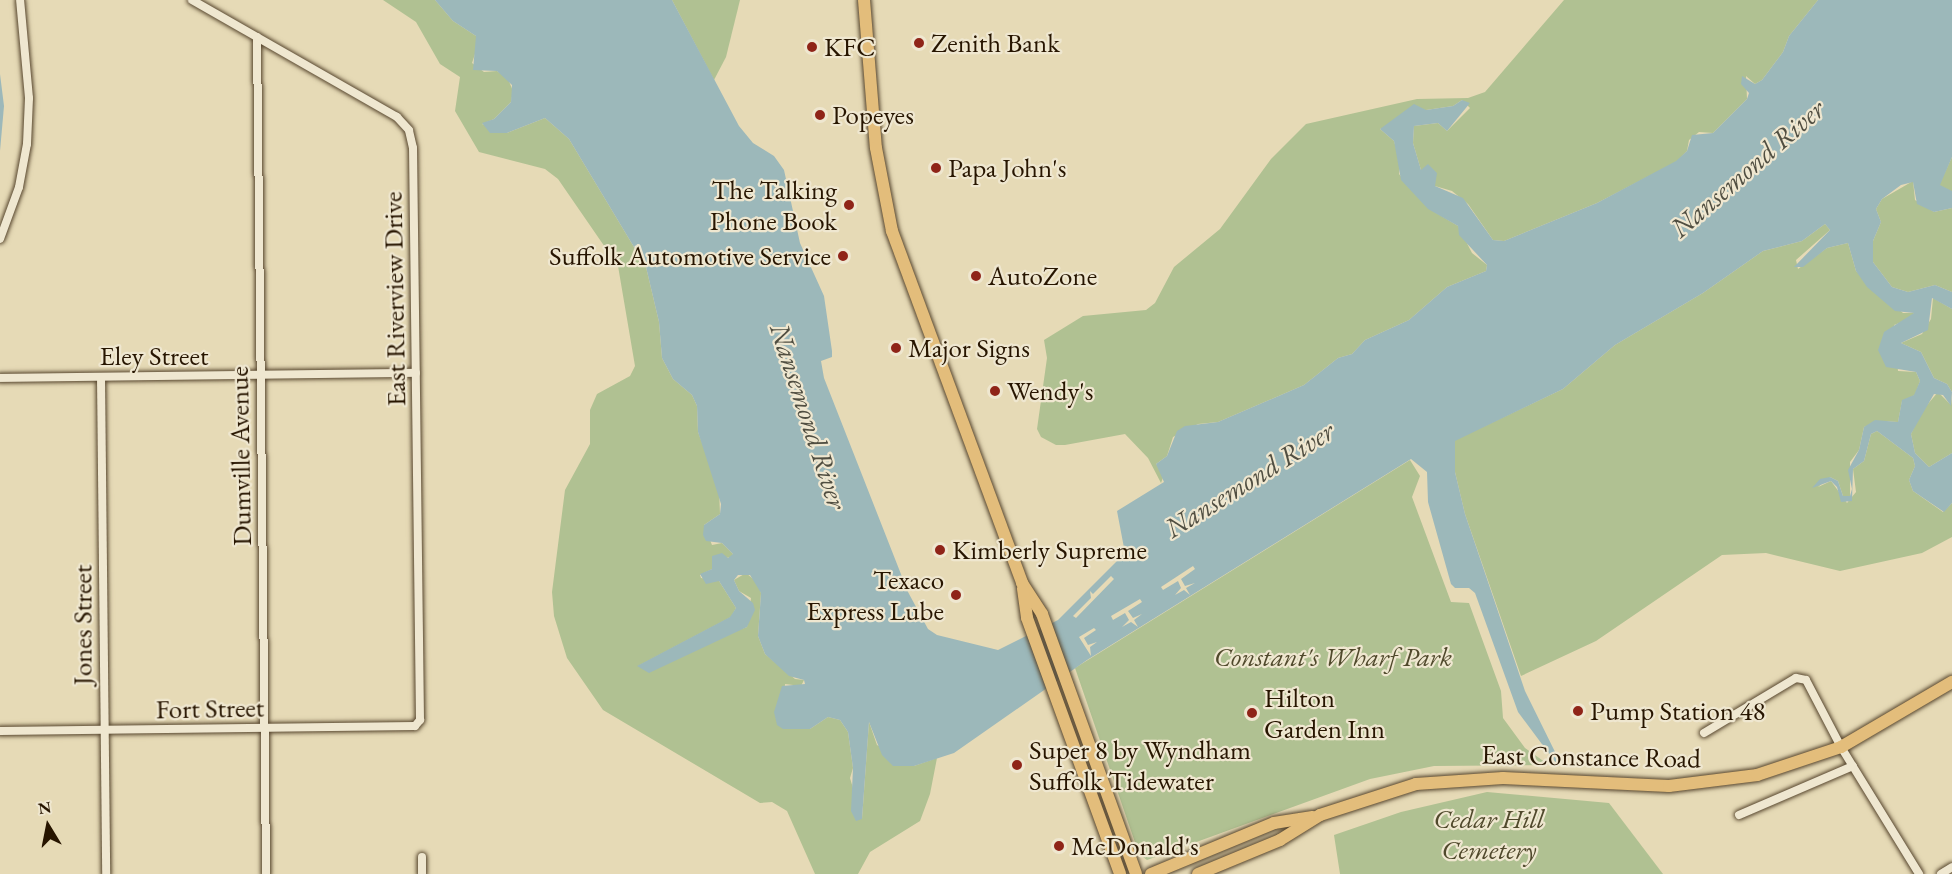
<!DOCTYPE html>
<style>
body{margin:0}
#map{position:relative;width:1952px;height:874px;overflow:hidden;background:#e6dab6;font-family:"EB Garamond",serif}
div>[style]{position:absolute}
.green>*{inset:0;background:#b0c192}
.water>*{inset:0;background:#9cb8ba}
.pier>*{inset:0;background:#e6dab6}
.roads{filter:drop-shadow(0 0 2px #57462e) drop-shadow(0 0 2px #57462e)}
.minor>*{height:8px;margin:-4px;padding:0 4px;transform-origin:4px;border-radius:4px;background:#efe7d0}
.primary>*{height:12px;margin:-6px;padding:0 6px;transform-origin:6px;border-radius:6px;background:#e3bd7b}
.dots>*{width:16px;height:16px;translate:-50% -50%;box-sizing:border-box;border:3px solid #efe7d0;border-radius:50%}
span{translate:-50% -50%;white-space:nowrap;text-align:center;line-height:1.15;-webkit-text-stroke:4.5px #efe7d0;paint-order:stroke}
.poi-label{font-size:27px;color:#271500}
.left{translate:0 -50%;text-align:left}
.right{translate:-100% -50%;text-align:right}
.street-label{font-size:27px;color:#271500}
.park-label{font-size:27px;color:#50492c;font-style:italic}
.water-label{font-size:28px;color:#504e41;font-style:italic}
.north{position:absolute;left:18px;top:796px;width:60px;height:60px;-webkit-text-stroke:4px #efe7d0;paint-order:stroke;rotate:350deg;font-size:16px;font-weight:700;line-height:24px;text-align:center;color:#271500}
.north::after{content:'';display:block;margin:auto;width:21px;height:27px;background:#271500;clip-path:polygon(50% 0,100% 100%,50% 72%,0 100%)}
</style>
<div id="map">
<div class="green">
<div style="clip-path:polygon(383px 0,435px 0,453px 21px,476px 36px,478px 45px,472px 63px,484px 72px,497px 71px,508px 79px,513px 91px,511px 102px,494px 119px,482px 124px,507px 133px,545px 118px,569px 139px,646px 267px,659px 322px,662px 358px,673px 379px,692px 395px,697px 406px,698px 432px,719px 488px,720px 514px,704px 525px,712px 545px,722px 543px,733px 554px,732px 557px,712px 560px,712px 569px,700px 575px,701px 578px,719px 581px,736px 608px,731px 617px,638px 666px,747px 627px,751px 598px,739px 591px,734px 580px,746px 573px,758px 583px,761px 593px,758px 636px,765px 654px,795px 679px,804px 680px,801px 686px,785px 684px,783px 729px,810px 729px,828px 717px,840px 720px,848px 732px,853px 768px,850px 778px,862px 819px,869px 722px,877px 745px,914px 766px,937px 758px,930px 794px,920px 821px,870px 852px,858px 874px,815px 874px,787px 811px,772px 802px,760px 803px,603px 710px,567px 658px,554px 616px,552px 592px,565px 490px,590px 444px,590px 410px,597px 394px,630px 376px,635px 366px,618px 266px,558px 179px,545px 169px,479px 152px,455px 111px,460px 77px,440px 64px,416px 22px)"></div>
<div style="clip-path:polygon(672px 0,740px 0,726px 57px,714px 80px)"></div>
<div style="clip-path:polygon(1564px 0,1818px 0,1789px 36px,1783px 52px,1762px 80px,1755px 84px,1746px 76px,1747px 99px,1713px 133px,1699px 132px,1689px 140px,1687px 151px,1676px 162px,1597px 203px,1504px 241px,1493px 240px,1468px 204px,1452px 191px,1435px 186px,1421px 170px,1413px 143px,1414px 126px,1438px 123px,1447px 131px,1470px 108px,1462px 100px,1453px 106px,1426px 110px,1380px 129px,1394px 141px,1400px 162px,1399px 174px,1428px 208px,1458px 226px,1472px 253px,1487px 265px,1486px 271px,1447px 287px,1409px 320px,1365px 340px,1352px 354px,1338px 358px,1304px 385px,1218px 422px,1198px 424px,1173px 437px,1167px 456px,1156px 464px,1164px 475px,1161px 483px,1148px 458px,1125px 434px,1065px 445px,1056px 445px,1041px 437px,1037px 429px,1047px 358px,1044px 340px,1083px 316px,1146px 310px,1155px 303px,1174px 267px,1220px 229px,1271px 159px,1306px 124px,1417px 99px,1468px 98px,1485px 92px)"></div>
<div style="clip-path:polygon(1952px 157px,1952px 191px,1949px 192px,1939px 185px)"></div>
<div style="clip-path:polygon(1913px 181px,1915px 200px,1934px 212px,1952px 208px,1952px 292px,1935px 285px,1908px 292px,1892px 287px,1873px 262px,1873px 241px,1881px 222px,1876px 209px,1882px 199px)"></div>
<div style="clip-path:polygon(1825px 224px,1830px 230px,1796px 260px,1798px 269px,1827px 248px,1848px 243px,1856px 271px,1903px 313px,1914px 313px,1912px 318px,1894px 325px,1898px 371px,1916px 372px,1920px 381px,1915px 395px,1902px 401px,1898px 422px,1882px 421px,1864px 427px,1859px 450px,1850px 462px,1850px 496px,1843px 496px,1838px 481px,1830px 477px,1818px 487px,1831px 481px,1847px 503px,1856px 492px,1853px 469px,1864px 461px,1871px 434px,1877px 431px,1913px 458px,1915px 466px,1909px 480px,1913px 491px,1943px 512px,1952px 503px,1952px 537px,1922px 553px,1840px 571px,1766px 553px,1722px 555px,1596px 641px,1521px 676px,1465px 514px,1455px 472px,1455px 440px,1563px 389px,1615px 345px,1703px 293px,1763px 251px,1802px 241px)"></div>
<div style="clip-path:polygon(1933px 298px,1952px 309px,1952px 392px,1947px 384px,1934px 378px,1921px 352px,1901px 343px,1922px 334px,1931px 319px)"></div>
<div style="clip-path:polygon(1938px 392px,1951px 405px,1952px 397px,1952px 453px,1929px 467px,1915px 453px,1911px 434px,1922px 411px)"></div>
<div style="clip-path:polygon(1410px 460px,1420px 476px,1412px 497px,1451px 602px,1469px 603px,1501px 691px,1503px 718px,1525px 748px,1549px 765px,1434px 766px,1370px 779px,1147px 860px,1139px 854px,1075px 668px)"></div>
<div style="clip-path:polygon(1487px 792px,1609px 803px,1663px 874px,1340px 874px,1334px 835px,1401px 812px)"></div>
</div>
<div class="water">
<div style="clip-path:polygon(435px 0,672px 0,739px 126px,753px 143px,774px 156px,784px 170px,800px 243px,824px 296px,832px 351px,832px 357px,821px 361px,824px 378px,908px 592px,928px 629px,937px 635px,998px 650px,1058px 620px,1125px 553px,1117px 511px,1164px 482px,1156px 464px,1167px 456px,1177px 431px,1185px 426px,1218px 422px,1304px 385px,1338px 358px,1352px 354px,1365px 340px,1409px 320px,1447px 287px,1486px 271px,1487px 265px,1459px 235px,1458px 226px,1428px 209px,1401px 180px,1394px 141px,1380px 129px,1414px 104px,1426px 110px,1453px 106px,1462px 100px,1470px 103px,1447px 131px,1438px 123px,1414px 126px,1413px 143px,1421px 170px,1428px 164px,1437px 173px,1435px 186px,1463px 198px,1493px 240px,1504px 241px,1597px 203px,1676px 161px,1687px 151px,1692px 135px,1713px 133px,1747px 99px,1749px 93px,1741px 84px,1742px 76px,1755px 84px,1762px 80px,1783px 52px,1789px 36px,1818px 0,1952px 0,1952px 157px,1940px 185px,1952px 191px,1952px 208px,1934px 212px,1917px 204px,1913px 182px,1901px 185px,1882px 199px,1876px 209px,1881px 222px,1873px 241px,1873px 262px,1892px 287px,1908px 292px,1935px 285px,1952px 292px,1952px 309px,1932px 298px,1928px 330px,1901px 343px,1921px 352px,1934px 378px,1947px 384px,1952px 392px,1951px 406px,1943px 395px,1934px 394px,1911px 434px,1915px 453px,1929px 467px,1952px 453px,1952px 503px,1944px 512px,1913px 491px,1909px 480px,1915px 466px,1913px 458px,1877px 431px,1871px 434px,1864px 461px,1853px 469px,1852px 501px,1841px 502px,1837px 487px,1831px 481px,1812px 488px,1820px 479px,1830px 477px,1838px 481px,1843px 496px,1850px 496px,1852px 489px,1848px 470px,1859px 450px,1864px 427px,1875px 420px,1898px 422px,1902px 400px,1914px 395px,1920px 381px,1916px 372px,1886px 367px,1878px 350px,1884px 332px,1914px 313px,1895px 311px,1867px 287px,1856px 271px,1848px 243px,1827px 248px,1803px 267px,1794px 267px,1830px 230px,1825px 224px,1802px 241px,1763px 251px,1703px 293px,1615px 345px,1563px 389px,1455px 441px,1455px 472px,1465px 514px,1525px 691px,1560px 762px,1556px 763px,1518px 712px,1475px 593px,1469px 588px,1455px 588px,1451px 584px,1428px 502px,1427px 472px,1411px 459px,1087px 660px,954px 753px,914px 766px,893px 766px,882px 755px,869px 722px,862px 819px,856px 821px,851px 811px,853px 768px,848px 732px,840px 720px,828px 717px,810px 729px,783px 729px,777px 725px,774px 712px,782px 686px,805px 684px,804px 680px,789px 676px,765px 654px,758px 636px,761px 593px,750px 575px,738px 575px,734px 580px,739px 591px,753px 603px,755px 610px,747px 627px,649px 673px,637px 666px,730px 617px,736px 608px,719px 581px,706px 584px,700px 574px,712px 569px,712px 556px,722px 553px,728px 558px,733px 554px,722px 543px,706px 541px,703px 535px,704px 525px,720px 514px,721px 504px,698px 432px,697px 406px,692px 395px,673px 379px,662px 358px,659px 322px,646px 267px,569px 139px,545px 118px,507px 133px,490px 133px,482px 123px,494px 119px,511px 102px,512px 85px,497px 71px,473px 70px,476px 36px,453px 21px)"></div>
<div style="clip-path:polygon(0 74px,4px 106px,0 151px)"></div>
</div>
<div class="pier">
<div style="clip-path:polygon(1193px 566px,1195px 569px,1181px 579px,1185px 586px,1195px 583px,1186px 588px,1190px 595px,1184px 590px,1175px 595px,1181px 588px,1178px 581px,1163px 590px,1161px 587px)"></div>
<div style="clip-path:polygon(1111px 576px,1114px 579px,1076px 618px,1073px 616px,1091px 598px,1090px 591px,1093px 594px)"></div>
<div style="clip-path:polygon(1140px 599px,1142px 602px,1128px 611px,1133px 618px,1142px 614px,1134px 620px,1138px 627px,1131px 622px,1122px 627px,1129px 620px,1125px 613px,1113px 620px,1111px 616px)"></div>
<div style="clip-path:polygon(1094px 628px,1096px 630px,1084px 638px,1088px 645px,1097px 642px,1090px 647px,1091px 656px,1079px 637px)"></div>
</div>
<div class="roads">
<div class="minor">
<div style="left:257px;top:37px;width:837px;rotate:89.38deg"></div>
<div style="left:0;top:239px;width:55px;rotate:-69.9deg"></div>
<div style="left:19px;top:187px;width:44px;rotate:-79.5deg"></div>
<div style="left:27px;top:144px;width:46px;rotate:-87.5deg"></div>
<div style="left:29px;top:98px;width:98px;rotate:-95.2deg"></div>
<div style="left:101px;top:377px;width:497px;rotate:89.4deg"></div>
<div style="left:0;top:378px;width:416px;rotate:-0.7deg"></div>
<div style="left:0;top:731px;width:415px;rotate:-0.7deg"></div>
<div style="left:415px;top:726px;width:8px;rotate:-50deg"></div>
<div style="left:420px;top:720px;width:572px;rotate:-90.7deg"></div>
<div style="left:413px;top:148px;width:18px;rotate:-103deg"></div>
<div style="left:409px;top:130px;width:18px;rotate:-133deg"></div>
<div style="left:397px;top:117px;width:236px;rotate:-150.3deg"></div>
<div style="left:1704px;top:733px;width:107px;rotate:-30.9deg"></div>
<div style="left:1796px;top:678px;width:10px;rotate:11deg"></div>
<div style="left:1806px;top:680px;width:76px;rotate:62.4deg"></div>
<div style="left:1841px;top:747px;width:149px;rotate:58.4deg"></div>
<div style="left:1739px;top:815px;width:124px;rotate:-23.3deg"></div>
<div style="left:422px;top:857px;width:17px;rotate:90deg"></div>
<div style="left:1941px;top:874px;width:13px;rotate:-32deg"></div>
</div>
<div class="primary">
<div style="left:864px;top:0;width:148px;rotate:85.4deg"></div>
<div style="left:876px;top:148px;width:85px;rotate:79.1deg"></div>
<div style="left:892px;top:231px;width:375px;rotate:69.7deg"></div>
<div style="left:1022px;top:583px;width:37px;rotate:57deg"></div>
<div style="left:1042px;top:614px;width:276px;rotate:70.1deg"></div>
<div style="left:1023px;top:589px;width:29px;rotate:82deg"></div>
<div style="left:1027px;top:618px;width:272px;rotate:70deg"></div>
<div style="left:1151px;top:874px;width:133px;rotate:-22.5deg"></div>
<div style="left:1274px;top:823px;width:39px;rotate:-9deg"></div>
<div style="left:1198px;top:874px;width:89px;rotate:-22.5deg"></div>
<div style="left:1280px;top:840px;width:47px;rotate:-32deg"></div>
<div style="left:1320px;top:815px;width:101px;rotate:-17.9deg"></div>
<div style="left:1416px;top:784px;width:87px;rotate:-3.9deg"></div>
<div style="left:1503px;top:778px;width:166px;rotate:2.8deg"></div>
<div style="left:1669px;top:786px;width:89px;rotate:-7.1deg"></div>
<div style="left:1757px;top:775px;width:89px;rotate:-18.4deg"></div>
<div style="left:1841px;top:747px;width:129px;rotate:-30.4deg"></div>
</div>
</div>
<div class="dots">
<div style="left:919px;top:43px;background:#8f2418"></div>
<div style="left:812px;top:47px;background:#8f2418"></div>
<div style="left:820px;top:115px;background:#8f2418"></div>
<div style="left:936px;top:168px;background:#8f2418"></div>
<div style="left:849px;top:205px;background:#8f2418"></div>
<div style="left:843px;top:256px;background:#8f2418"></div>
<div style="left:976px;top:276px;background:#8f2418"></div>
<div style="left:896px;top:348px;background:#8f2418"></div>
<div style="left:995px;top:391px;background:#8f2418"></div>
<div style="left:940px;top:550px;background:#8f2418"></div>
<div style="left:956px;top:595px;background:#8f2418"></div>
<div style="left:1578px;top:711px;background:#8f2418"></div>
<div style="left:1252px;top:713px;background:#8f2418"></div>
<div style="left:1017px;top:765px;background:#8f2418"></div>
<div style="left:1059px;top:846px;background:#8f2418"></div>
</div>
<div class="poi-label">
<span class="left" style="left:931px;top:43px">Zenith Bank</span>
<span class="left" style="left:824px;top:47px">KFC</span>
<span class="left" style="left:832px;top:115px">Popeyes</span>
<span class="left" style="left:948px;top:168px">Papa John's</span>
<span class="right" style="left:837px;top:205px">The Talking<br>Phone Book</span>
<span class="right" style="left:831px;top:256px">Suffolk Automotive Service</span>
<span class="left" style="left:988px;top:276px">AutoZone</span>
<span class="left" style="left:908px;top:348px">Major Signs</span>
<span class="left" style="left:1007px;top:391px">Wendy's</span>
<span class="left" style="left:952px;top:550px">Kimberly Supreme</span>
<span class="right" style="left:944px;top:595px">Texaco<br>Express Lube</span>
<span class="left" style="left:1264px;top:713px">Hilton<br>Garden Inn</span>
<span class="left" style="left:1590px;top:711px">Pump Station 48</span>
<span class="left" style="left:1029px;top:765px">Super 8 by Wyndham<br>Suffolk Tidewater</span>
<span class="left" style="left:1071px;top:846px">McDonald's</span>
</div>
<div class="street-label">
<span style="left:394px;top:299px;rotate:-91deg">East Riverview Drive</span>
<span style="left:154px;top:356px">Eley Street</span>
<span style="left:240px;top:456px;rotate:-91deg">Dumville Avenue</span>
<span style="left:82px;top:625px;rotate:-90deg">Jones Street</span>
<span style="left:210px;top:708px;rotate:-1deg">Fort Street</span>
<span style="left:1591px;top:756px;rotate:1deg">East Constance Road</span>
</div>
<div class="park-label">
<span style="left:1333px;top:657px">Constant's Wharf Park</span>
<span style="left:1489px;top:834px">Cedar Hill<br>Cemetery</span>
</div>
<div class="water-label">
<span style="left:1747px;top:168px;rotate:-41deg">Nansemond River</span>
<span style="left:809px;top:416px;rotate:72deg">Nansemond River</span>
<span style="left:1249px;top:479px;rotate:-32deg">Nansemond River</span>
</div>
<div class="north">N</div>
</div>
